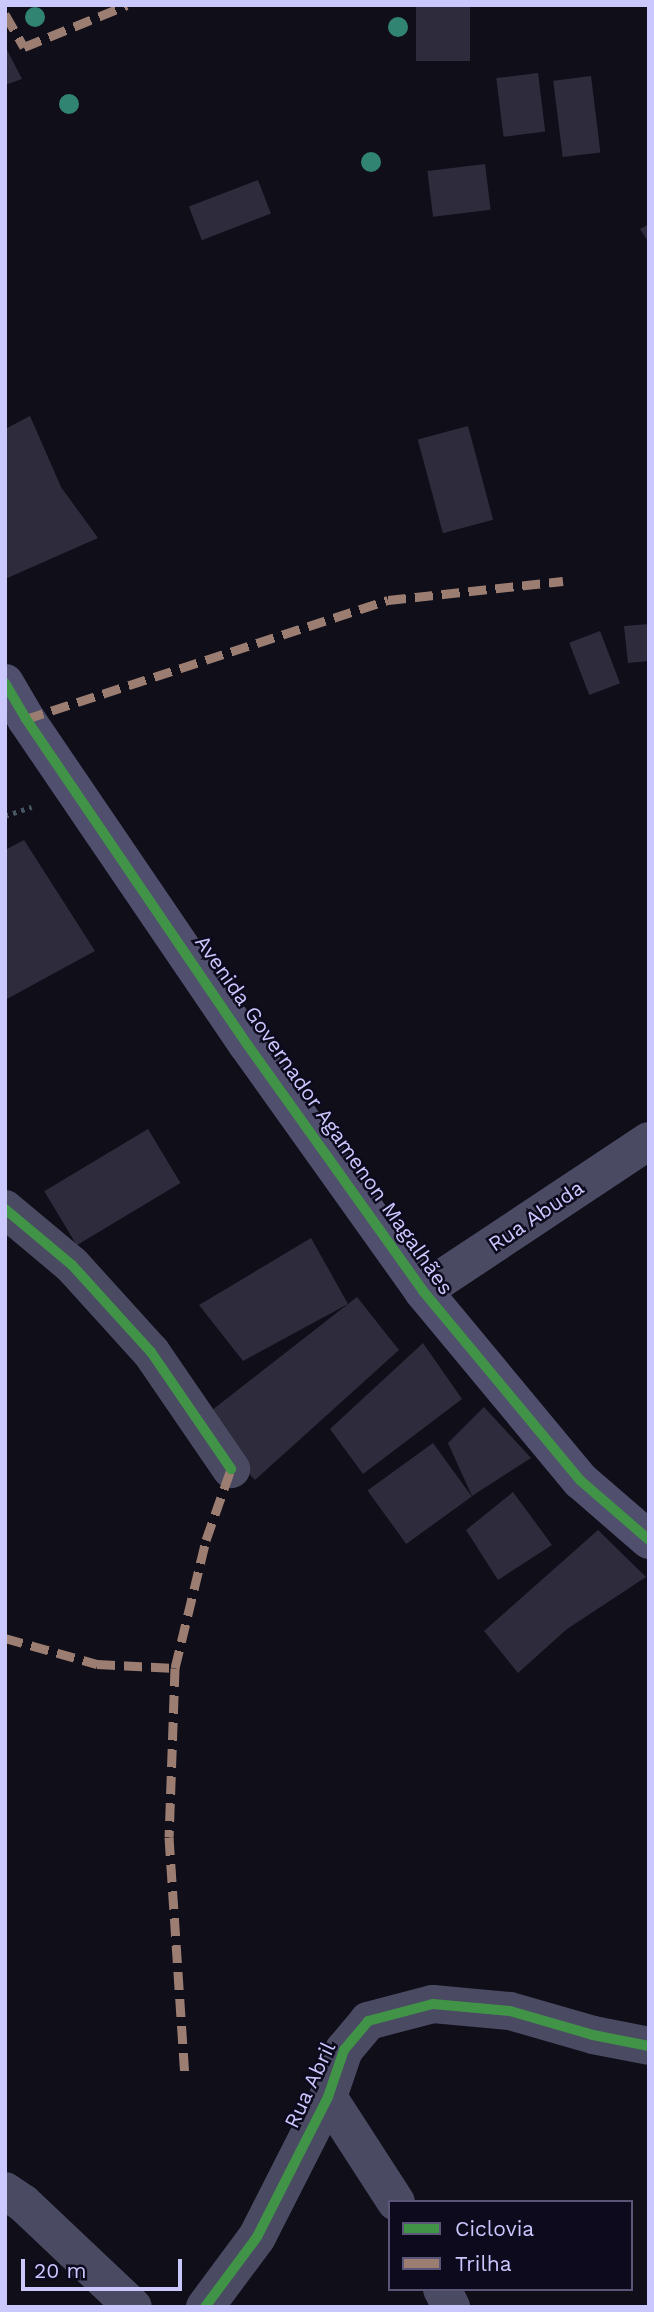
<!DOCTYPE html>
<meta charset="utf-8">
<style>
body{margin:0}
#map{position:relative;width:654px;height:2312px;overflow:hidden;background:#100e19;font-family:"Work Sans",sans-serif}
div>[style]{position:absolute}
.building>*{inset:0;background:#2e2b3c;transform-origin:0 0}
.path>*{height:4.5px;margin-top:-2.25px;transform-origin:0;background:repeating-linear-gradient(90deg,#455562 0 3.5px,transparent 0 8.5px)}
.street>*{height:38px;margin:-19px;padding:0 19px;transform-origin:19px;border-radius:19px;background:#4a4a62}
.secondary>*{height:38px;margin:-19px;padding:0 19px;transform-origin:19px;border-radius:19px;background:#504f6d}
.quiet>*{height:9px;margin-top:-4.5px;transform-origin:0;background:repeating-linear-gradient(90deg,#9b7d72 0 18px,transparent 0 27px)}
.cycleway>*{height:10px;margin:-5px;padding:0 5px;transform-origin:5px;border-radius:5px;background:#419447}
.trees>*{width:20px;height:20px;margin:-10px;border-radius:50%;background:#328472}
span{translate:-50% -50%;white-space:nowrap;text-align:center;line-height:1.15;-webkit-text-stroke:5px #0d0a1d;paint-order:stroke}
.street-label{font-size:21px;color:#cbc7ff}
.frame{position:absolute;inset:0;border:7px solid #cbc7ff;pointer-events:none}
.legend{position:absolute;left:388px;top:2200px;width:245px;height:91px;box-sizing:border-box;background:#0d0a1d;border:2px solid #595677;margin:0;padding:9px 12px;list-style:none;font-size:21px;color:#cbc7ff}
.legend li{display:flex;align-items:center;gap:14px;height:35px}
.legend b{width:35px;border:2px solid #595677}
.scale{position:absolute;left:21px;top:2259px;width:161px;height:32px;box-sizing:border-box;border:4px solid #cbc7ff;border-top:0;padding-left:9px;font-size:21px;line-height:24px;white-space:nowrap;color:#cbc7ff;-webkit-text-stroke:5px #0d0a1d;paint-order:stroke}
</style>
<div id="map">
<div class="building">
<div style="left:416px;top:5px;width:54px;height:56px"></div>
<div style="clip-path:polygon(5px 46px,22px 79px,5px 85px)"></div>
<div style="left:538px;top:73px;width:59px;height:42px;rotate:83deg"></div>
<div style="left:591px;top:76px;width:77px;height:38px;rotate:83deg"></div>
<div style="left:485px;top:164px;width:46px;height:58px;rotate:83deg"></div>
<div style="left:258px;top:180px;width:36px;height:74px;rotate:69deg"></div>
<div style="clip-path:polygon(649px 224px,649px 243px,640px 229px)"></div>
<div style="clip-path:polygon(30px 416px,61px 487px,98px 538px,5px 579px,5px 429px)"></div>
<div style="left:468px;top:426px;width:97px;height:52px;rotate:75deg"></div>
<div style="clip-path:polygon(649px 624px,649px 661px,628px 663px,624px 626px)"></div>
<div style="left:600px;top:631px;width:56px;height:33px;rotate:69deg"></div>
<div style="clip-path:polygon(24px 840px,95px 951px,5px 1000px,5px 850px)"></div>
<div style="left:148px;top:1129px;width:63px;height:121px;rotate:59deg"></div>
<div style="clip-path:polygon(311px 1238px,348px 1304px,243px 1361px,199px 1305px)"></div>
<div style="clip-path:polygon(357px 1297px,399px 1350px,255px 1480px,198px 1421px)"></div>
<div style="clip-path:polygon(423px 1343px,462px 1399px,363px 1474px,330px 1429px)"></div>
<div style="clip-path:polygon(484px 1407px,531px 1458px,472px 1496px,448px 1443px)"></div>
<div style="left:433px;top:1443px;width:66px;height:81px;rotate:54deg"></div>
<div style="clip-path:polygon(513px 1492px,552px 1545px,498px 1580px,466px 1530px)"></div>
<div style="clip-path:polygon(598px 1530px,646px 1577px,567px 1629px,518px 1673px,484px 1631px)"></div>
</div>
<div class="path">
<div style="left:5px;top:816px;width:28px;rotate:-19deg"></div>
</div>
<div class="street">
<div style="left:5px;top:1209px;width:87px;rotate:39.9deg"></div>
<div style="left:72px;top:1265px;width:118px;rotate:47.8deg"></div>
<div style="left:151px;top:1352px;width:142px;rotate:55.6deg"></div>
<div style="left:423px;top:1291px;width:271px;rotate:-33.6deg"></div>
<div style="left:328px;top:2097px;width:125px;rotate:57.1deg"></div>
<div style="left:5px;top:2191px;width:22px;rotate:34deg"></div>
<div style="left:23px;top:2203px;width:151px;rotate:43.4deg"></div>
<div style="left:442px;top:2289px;width:20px;rotate:63deg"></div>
<div style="left:205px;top:2307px;width:87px;rotate:-53.4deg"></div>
<div style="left:257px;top:2237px;width:157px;rotate:-63.1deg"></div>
<div style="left:328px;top:2097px;width:50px;rotate:-71.2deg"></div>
<div style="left:344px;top:2050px;width:38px;rotate:-50deg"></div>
<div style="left:368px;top:2021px;width:67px;rotate:-14.7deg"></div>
<div style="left:433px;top:2004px;width:77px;rotate:5.2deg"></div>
<div style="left:510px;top:2011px;width:86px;rotate:16.1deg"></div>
<div style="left:593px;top:2035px;width:57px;rotate:11.1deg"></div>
</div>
<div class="secondary">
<div style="left:5px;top:683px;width:42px;rotate:59.7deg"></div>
<div style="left:26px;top:719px;width:393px;rotate:55.8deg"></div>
<div style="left:247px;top:1044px;width:303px;rotate:54.5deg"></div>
<div style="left:423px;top:1291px;width:247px;rotate:50.3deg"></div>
<div style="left:581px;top:1481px;width:90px;rotate:40.9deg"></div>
</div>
<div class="quiet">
<div style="left:5px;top:14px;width:38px;rotate:60deg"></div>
<div style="left:24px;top:47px;width:111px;rotate:-22.2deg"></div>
<div style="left:26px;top:719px;width:381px;rotate:-18.2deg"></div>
<div style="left:388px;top:600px;width:176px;rotate:-6.2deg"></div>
<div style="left:5px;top:1638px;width:96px;rotate:15.8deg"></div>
<div style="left:97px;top:1664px;width:78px;rotate:2.9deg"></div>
<div style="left:175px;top:1668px;width:132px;rotate:-76.4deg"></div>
<div style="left:206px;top:1540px;width:75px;rotate:-70.6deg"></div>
<div style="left:175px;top:1668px;width:169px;rotate:92deg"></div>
<div style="left:169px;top:1837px;width:240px;rotate:86.2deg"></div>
</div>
<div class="cycleway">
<div style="left:5px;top:683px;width:42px;rotate:59.7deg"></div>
<div style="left:26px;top:719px;width:393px;rotate:55.8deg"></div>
<div style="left:247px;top:1044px;width:303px;rotate:54.5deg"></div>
<div style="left:423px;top:1291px;width:247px;rotate:50.3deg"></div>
<div style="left:581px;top:1481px;width:90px;rotate:40.9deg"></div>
<div style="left:5px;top:1209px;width:87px;rotate:39.9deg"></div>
<div style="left:72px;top:1265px;width:118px;rotate:47.8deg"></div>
<div style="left:151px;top:1352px;width:142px;rotate:55.6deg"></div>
<div style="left:205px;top:2307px;width:87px;rotate:-53.4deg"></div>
<div style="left:257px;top:2237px;width:157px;rotate:-63.1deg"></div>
<div style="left:328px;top:2097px;width:50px;rotate:-71.2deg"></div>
<div style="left:344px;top:2050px;width:38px;rotate:-50deg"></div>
<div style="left:368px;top:2021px;width:67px;rotate:-14.7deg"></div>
<div style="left:433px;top:2004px;width:77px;rotate:5.2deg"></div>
<div style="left:510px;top:2011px;width:86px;rotate:16.1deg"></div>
<div style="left:593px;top:2035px;width:57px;rotate:11.1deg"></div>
</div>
<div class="trees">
<div style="left:35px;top:17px"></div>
<div style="left:398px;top:27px"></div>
<div style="left:69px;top:104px"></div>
<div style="left:371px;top:162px"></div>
</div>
<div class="street-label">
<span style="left:324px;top:1115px;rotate:55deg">Avenida Governador Agamenon Magalhães</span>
<span style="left:536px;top:1216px;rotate:-34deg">Rua Abuda</span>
<span style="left:310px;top:2085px;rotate:-65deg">Rua Abril</span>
</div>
<div class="frame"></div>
<ul class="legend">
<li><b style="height:9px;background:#419447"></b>Ciclovia</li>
<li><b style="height:9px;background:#9b7d72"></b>Trilha</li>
</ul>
<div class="scale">20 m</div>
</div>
